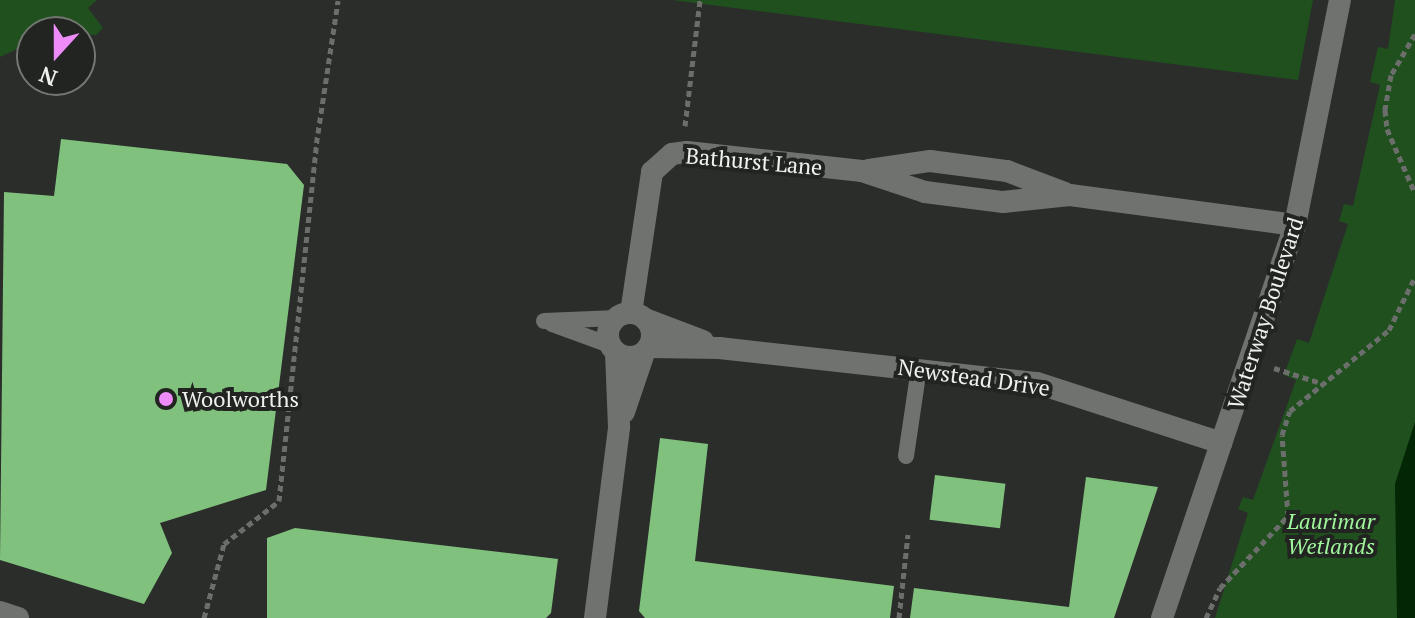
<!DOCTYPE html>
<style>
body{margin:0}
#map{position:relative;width:1415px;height:618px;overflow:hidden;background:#2b2d2b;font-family:"PT Serif",serif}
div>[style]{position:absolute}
.green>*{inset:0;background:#1f501e}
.water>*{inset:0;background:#032604}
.building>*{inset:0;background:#80c27d;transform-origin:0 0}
.path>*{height:5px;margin-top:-2.5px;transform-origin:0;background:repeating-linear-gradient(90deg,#6c6e6c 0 6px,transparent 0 10px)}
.service>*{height:16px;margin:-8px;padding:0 8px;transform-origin:8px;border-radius:8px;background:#6f726e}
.minor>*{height:22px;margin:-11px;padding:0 11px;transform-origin:11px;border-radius:11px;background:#6f726e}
.minor>.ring{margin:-11px;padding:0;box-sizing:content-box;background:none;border:22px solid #6f726e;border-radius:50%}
.tertiary>*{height:22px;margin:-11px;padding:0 11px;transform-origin:11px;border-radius:11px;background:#6f726e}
.dots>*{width:22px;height:22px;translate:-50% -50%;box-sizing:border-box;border:4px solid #212421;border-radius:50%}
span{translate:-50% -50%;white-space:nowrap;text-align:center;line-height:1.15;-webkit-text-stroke:8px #212421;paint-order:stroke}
.street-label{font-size:22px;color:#eff1ef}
.poi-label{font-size:22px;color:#eff1ef}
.left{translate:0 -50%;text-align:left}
.park-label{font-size:22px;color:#9ff69b;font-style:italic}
.north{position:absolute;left:16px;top:16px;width:80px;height:80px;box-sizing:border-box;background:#212421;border:2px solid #737673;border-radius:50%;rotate:201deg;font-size:22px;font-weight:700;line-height:32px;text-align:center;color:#eff1ef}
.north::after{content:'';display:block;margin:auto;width:28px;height:36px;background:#ed8cf9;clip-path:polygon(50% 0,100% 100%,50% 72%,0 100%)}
</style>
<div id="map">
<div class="green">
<div style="clip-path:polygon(0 0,97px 0,88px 8px,103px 28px,96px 35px,32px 32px,32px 42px,0 57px)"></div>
<div style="clip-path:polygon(672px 0,1313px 0,1298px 80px)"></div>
<div style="clip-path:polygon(1395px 0,1415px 0,1415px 618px,1215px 618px,1248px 513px,1238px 509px,1243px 497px,1253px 500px,1296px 380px,1284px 375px,1297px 339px,1309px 343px,1348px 224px,1339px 221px,1344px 204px,1353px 206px,1380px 85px,1370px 82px,1378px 47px,1388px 49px)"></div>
</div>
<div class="water">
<div style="clip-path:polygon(1415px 422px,1415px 618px,1397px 618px,1395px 484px)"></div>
</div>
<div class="building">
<div style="clip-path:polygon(61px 139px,287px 164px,304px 185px,266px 490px,160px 523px,172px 553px,144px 604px,0 560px,4px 192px,54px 196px)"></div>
<div style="clip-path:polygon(660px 438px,708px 444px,695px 561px,894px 586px,890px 618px,645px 618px,639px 611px)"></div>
<div style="left:935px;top:475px;width:71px;height:45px;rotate:7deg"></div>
<div style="clip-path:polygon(1086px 477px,1158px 487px,1114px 618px,910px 618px,914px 588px,1069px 607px)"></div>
<div style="clip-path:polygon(295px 528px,558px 559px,551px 613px,546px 618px,267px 618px,267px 538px)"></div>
</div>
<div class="path">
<div style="left:1415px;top:34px;width:48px;rotate:120.3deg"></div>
<div style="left:1391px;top:75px;width:36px;rotate:100deg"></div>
<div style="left:1385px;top:110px;width:19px;rotate:84deg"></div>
<div style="left:1387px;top:129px;width:70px;rotate:66.4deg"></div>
<div style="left:685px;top:126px;width:127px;rotate:-83.2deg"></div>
<div style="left:1274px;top:368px;width:49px;rotate:17.7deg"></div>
<div style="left:204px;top:618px;width:77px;rotate:-74.9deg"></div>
<div style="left:224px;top:544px;width:70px;rotate:-38deg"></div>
<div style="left:279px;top:501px;width:370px;rotate:-84deg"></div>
<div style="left:318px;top:133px;width:134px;rotate:-81.4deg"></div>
<div style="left:899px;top:618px;width:84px;rotate:-83.9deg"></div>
<div style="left:1206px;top:618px;width:33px;rotate:-65deg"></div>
<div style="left:1220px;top:588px;width:99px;rotate:-46.6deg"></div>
<div style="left:1288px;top:516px;width:81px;rotate:-94.2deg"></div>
<div style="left:1282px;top:435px;width:25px;rotate:-72deg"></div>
<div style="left:1290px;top:411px;width:128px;rotate:-39.3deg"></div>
<div style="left:1389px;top:330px;width:59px;rotate:-63.9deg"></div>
</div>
<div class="service">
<div style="left:544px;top:321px;width:73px;rotate:-2.4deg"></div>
<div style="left:552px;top:324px;width:62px;rotate:19.9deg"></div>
<div style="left:906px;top:456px;width:89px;rotate:-81.6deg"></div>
</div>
<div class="minor">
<div style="left:869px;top:170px;width:62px;rotate:-8.4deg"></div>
<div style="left:930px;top:161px;width:78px;rotate:7.4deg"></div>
<div style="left:1007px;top:171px;width:62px;rotate:20.8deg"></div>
<div style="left:631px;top:313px;width:143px;rotate:-81.5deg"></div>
<div style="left:652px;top:172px;width:27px;rotate:-42deg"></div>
<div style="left:672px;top:154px;width:15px;rotate:-8deg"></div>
<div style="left:687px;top:152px;width:176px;rotate:6.2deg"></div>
<div style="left:862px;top:171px;width:66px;rotate:18.4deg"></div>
<div style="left:925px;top:192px;width:79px;rotate:7.3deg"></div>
<div style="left:1003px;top:202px;width:67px;rotate:-6deg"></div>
<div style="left:1070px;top:195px;width:227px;rotate:7.6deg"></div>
<div class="ring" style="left:608px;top:313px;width:22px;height:22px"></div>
<div style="left:645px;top:319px;width:62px;rotate:20.8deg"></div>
<div style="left:649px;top:347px;width:70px;rotate:0.8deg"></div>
<div style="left:719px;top:348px;width:320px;rotate:6.3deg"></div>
<div style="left:1037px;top:383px;width:194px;rotate:18deg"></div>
<div style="left:624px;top:412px;width:62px;rotate:-71.3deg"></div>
<div style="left:595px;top:618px;width:193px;rotate:-82.8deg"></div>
<div style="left:619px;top:427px;width:75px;rotate:-92.3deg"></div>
<div style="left:1162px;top:618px;width:415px;rotate:-71.3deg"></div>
<div style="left:1295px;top:225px;width:229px;rotate:-78.7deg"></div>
</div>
<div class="tertiary">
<div style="left:0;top:612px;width:19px;rotate:18deg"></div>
</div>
<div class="dots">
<div style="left:166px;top:399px;background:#ed8cf9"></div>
</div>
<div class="street-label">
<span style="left:754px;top:161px;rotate:5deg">Bathurst Lane</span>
<span style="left:1265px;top:313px;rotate:-72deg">Waterway Boulevard</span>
<span style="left:974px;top:377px;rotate:8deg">Newstead Drive</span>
</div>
<div class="poi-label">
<span class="left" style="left:182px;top:399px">Woolworths</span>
</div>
<div class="park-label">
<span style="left:1331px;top:533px">Laurimar<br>Wetlands</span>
</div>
<div class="north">N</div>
</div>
